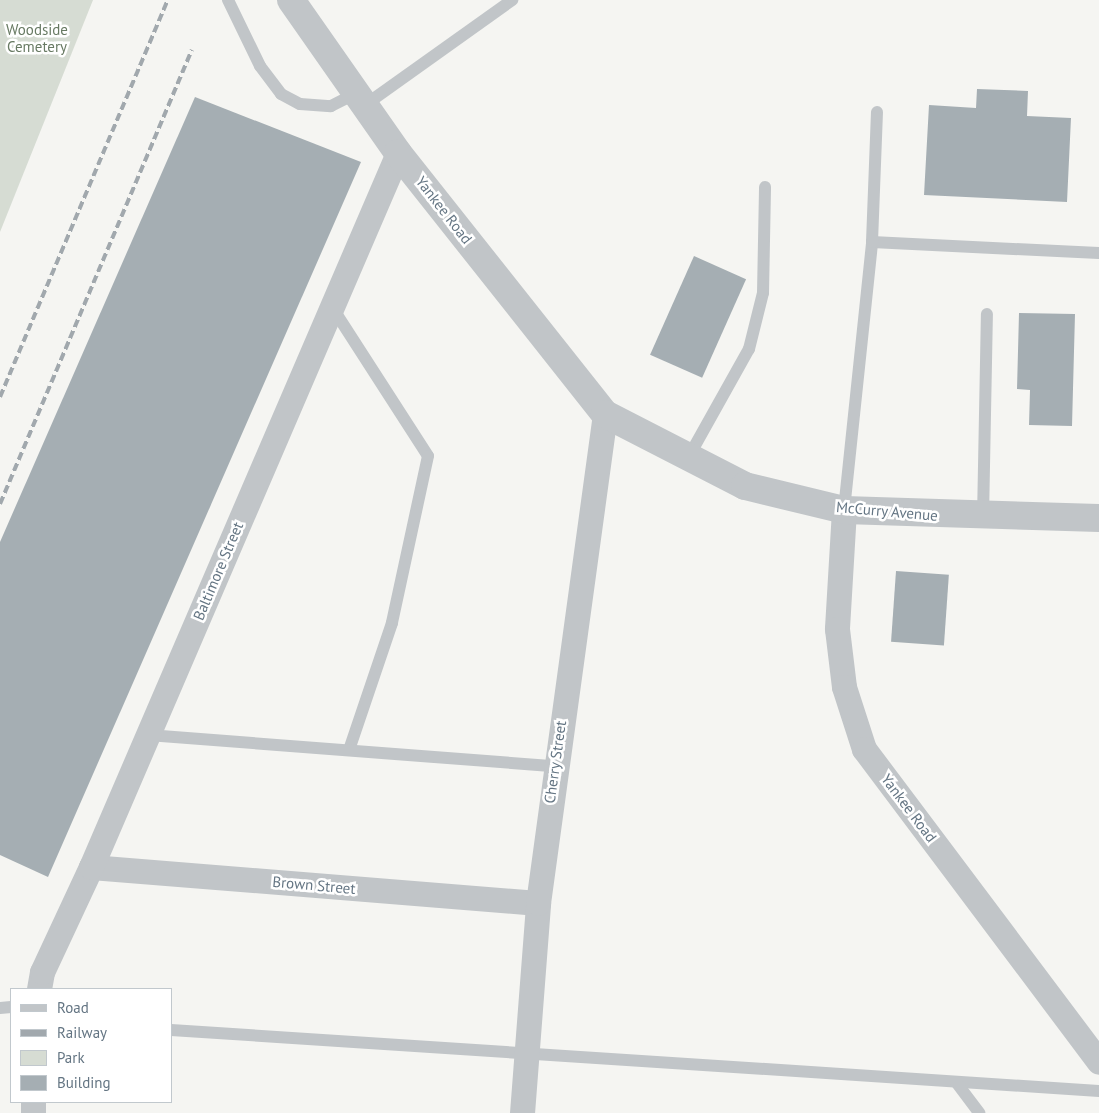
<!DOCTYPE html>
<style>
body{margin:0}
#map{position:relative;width:1099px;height:1113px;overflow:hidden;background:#f5f5f2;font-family:"PT Sans",sans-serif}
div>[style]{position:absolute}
.green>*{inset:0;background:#d6dcd3}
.building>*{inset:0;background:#a5aeb3;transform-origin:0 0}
.service>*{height:12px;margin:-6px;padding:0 6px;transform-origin:6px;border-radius:6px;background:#c1c5c8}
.minor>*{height:25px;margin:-12.5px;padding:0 12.5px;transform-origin:12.5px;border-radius:12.5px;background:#c1c5c8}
.tertiary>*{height:28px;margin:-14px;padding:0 14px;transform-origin:14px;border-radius:14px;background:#c1c5c8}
.rail>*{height:4px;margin-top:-2px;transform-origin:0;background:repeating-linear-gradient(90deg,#a1a8ad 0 8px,transparent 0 12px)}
span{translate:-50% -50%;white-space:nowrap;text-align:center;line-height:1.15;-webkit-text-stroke:5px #fff;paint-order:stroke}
.park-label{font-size:15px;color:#687a63}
.street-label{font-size:15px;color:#647583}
.legend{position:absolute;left:10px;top:988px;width:162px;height:115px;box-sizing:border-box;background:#fff;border:1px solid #c1c8cd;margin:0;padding:6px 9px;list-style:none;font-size:15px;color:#647583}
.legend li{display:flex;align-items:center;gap:10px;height:25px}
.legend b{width:25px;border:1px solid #c1c8cd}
</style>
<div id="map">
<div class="green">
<div style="clip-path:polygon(0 0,93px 0,0 232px)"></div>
</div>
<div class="building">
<div style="clip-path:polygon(977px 89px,1028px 91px,1027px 116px,1071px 118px,1067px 202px,924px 195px,929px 105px,976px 108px)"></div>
<div style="clip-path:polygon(195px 97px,361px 162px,48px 877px,0 855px,0 542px)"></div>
<div style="left:694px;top:256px;width:57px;height:108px;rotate:24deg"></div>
<div style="clip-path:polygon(1019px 313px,1075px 314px,1072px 426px,1029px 425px,1030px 390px,1017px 389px)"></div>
<div style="left:896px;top:571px;width:53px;height:71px;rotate:4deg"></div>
</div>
<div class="service">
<div style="left:228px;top:0;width:73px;rotate:64.1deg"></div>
<div style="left:260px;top:66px;width:35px;rotate:53deg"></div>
<div style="left:281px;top:94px;width:21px;rotate:28deg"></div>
<div style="left:300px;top:104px;width:31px;rotate:4deg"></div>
<div style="left:331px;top:106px;width:28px;rotate:-27deg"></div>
<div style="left:365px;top:105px;width:181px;rotate:-35.5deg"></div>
<div style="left:872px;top:242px;width:227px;rotate:2.8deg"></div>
<div style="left:332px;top:307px;width:177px;rotate:57.2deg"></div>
<div style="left:428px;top:456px;width:171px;rotate:102.2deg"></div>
<div style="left:392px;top:623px;width:134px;rotate:108.7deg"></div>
<div style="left:688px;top:458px;width:125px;rotate:-60.8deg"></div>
<div style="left:749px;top:349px;width:58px;rotate:-76deg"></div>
<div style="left:763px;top:293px;width:106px;rotate:-88.9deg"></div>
<div style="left:844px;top:510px;width:269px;rotate:-84deg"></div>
<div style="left:872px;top:242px;width:130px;rotate:-87.8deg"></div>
<div style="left:983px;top:518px;width:204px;rotate:-88.9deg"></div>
<div style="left:148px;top:735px;width:407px;rotate:4.4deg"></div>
<div style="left:0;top:1008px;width:11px;rotate:-5deg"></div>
<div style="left:171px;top:1030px;width:930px;rotate:3.76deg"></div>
<div style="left:956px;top:1082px;width:39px;rotate:53deg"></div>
</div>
<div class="minor">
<div style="left:844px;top:510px;width:119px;rotate:93.4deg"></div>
<div style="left:837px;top:629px;width:58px;rotate:83.1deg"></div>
<div style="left:844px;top:687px;width:65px;rotate:72.1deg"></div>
<div style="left:864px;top:749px;width:391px;rotate:53.1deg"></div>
<div style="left:91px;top:867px;width:448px;rotate:4.6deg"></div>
<div style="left:39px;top:989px;width:17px;rotate:-80deg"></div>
<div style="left:42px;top:972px;width:116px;rotate:-65deg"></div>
<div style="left:91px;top:867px;width:777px;rotate:-66.73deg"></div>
<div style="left:33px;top:1113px;width:11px;rotate:-90deg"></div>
<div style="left:522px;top:1113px;width:211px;rotate:-85.6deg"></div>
<div style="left:538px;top:903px;width:494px;rotate:-82.2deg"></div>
</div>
<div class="tertiary">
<div style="left:291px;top:0;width:187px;rotate:55deg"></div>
<div style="left:398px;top:153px;width:333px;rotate:51.6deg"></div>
<div style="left:605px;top:414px;width:157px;rotate:27.2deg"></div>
<div style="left:745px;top:486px;width:102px;rotate:13.6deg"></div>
<div style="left:844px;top:510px;width:255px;rotate:1.8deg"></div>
</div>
<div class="rail">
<div style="left:0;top:397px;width:431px;rotate:-67.1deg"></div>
<div style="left:0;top:504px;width:493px;rotate:-67.1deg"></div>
</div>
<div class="park-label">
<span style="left:37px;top:38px">Woodside<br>Cemetery</span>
</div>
<div class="street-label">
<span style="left:444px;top:210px;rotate:52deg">Yankee Road</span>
<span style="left:887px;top:511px;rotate:5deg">McCurry Avenue</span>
<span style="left:218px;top:571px;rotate:-67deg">Baltimore Street</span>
<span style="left:555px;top:762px;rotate:-82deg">Cherry Street</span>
<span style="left:909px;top:808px;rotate:53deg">Yankee Road</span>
<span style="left:314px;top:885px;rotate:5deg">Brown Street</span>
</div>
<ul class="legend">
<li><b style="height:6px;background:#c1c5c8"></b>Road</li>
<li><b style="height:6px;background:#a1a8ad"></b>Railway</li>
<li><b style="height:14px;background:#d6dcd3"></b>Park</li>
<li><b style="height:14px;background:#a5aeb3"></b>Building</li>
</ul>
</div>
